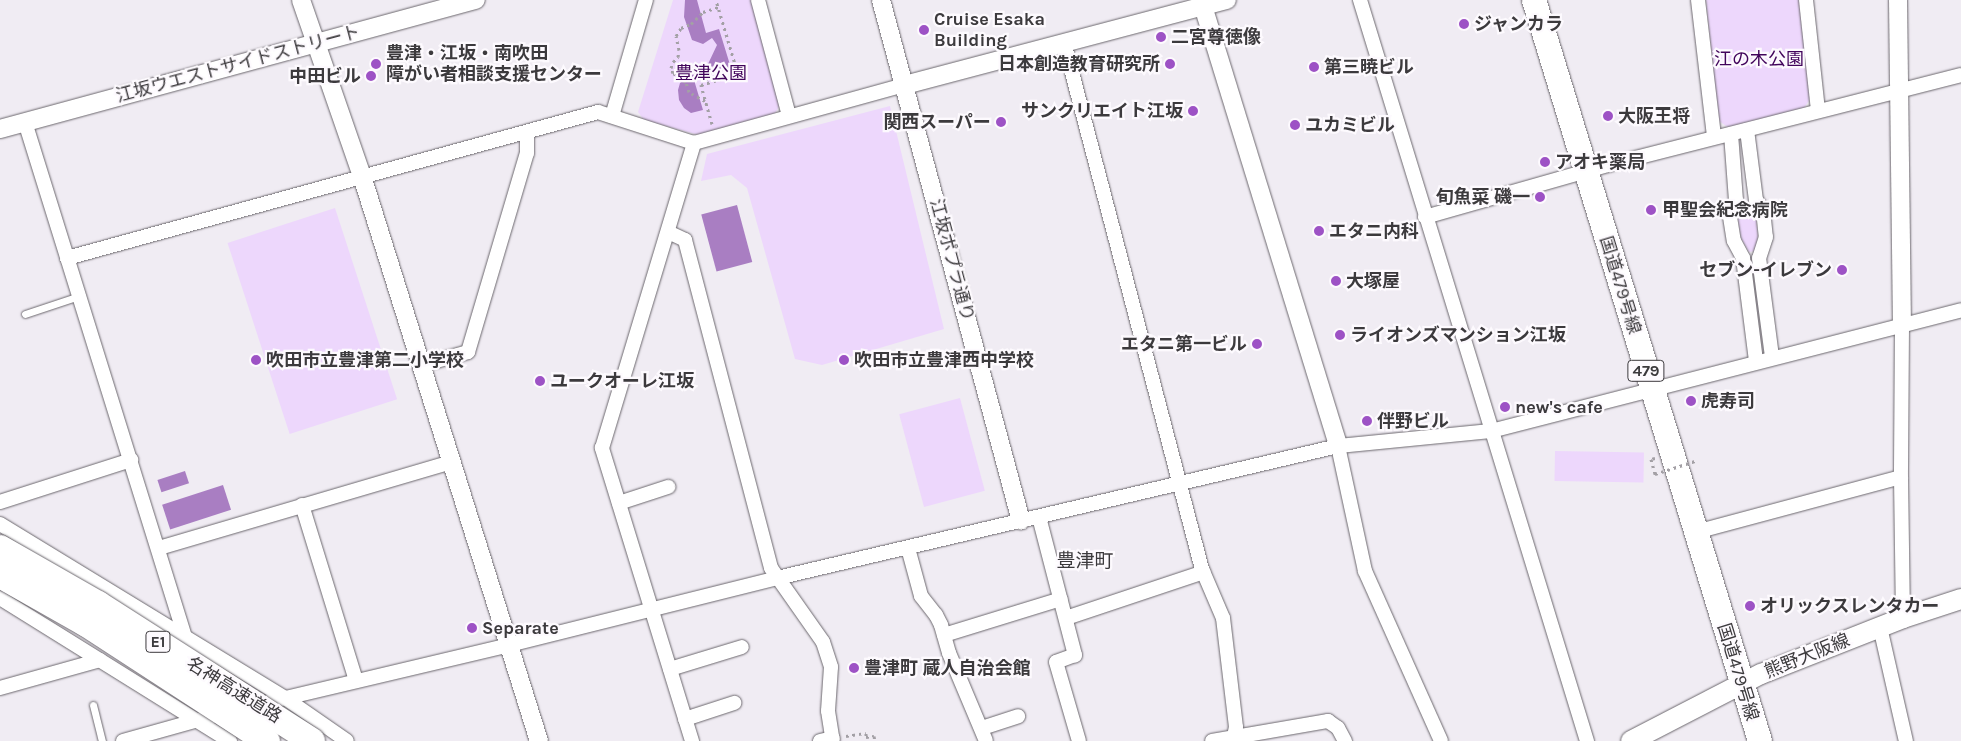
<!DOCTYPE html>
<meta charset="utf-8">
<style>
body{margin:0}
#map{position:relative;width:1961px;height:741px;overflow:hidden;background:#f0ecf3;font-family:Karla,"Noto Sans JP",sans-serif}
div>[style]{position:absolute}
.green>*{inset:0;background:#edd7fc;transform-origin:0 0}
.water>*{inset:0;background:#a97ec2;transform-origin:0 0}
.path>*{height:3px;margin-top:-1.5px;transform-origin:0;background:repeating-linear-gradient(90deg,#a3a0a5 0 2.5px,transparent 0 6.5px)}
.roads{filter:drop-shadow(0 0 1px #6b676d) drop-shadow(0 0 1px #6b676d)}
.service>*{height:7px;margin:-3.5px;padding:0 3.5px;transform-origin:3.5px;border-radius:3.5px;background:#fff}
.minor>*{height:14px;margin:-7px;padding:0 7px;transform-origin:7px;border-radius:7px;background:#fff}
.tertiary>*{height:18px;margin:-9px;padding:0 9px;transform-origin:9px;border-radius:9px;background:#fff}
.secondary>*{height:20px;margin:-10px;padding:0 10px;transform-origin:10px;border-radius:10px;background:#fff}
.trunk>*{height:24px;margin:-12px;padding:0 12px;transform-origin:12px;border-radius:12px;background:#fff}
.path-bridge>*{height:3px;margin-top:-1.5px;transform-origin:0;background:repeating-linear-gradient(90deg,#a3a0a5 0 2.5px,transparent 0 6.5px)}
.bridges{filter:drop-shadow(0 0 1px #6b676d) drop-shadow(0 0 1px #6b676d)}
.motorway-bridge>*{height:26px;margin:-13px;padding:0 13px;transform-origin:13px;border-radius:13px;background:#fff}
.dots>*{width:14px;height:14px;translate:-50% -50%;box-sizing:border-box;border:2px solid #fdfafe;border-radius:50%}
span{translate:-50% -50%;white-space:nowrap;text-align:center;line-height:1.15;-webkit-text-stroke:4.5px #fdfafe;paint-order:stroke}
.shield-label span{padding:1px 4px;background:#fdfafe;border:1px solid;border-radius:4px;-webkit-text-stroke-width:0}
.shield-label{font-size:16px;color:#3c3a3d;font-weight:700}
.poi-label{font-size:18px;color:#3c3a3d;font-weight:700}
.left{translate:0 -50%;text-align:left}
.right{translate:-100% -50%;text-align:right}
.park-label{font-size:18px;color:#41045b}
.street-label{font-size:18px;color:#3c3a3d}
.neighbourhood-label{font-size:19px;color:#3c3a3d}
</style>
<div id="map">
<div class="green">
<div style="clip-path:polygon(673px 0,751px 0,780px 105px,774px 115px,699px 135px,644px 120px,638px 112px)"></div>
<div style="clip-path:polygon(1706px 0,1799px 0,1810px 99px,1804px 108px,1729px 128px,1719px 121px)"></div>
<div style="clip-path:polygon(890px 106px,944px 329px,822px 365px,795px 359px,747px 188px,731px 175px,701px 181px,707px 154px)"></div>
<div style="clip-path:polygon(1749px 204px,1756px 218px,1758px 236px,1755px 251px,1749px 252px,1741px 238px,1738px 221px,1742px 205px)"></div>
<div style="left:335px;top:208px;width:201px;height:113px;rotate:72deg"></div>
<div style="left:960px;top:398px;width:96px;height:63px;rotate:75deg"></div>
<div style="left:1555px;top:451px;width:89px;height:30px;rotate:1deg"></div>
</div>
<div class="water">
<div style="clip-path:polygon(685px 0,697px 0,706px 33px,719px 29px,731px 68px,694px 80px,703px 110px,691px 113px,684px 108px,679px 100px,678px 90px,680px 83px,687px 76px,701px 72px,708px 64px,717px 45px,712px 38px,703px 44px,692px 40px,684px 17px)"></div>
<div style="left:737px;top:205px;width:59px;height:37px;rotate:75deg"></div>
<div style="left:185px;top:471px;width:13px;height:29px;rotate:72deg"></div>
<div style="left:223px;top:485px;width:26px;height:64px;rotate:72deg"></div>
</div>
<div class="path">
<div style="left:700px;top:67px;width:19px;rotate:54deg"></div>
<div style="left:705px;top:101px;width:18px;rotate:-151deg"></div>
<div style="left:689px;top:92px;width:10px;rotate:-107deg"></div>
<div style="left:686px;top:82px;width:16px;rotate:-145deg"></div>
<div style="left:673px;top:73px;width:5px;rotate:-112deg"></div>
<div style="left:671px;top:68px;width:6px;rotate:-72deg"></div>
<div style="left:673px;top:62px;width:7px;rotate:-45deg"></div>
<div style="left:678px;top:57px;width:7px;rotate:-82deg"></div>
<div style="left:679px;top:50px;width:14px;rotate:-102deg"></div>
<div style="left:676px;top:36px;width:9px;rotate:-58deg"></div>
<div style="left:681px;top:28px;width:11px;rotate:-22deg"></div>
<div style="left:691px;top:24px;width:17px;rotate:-45deg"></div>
<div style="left:703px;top:12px;width:16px;rotate:-18deg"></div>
<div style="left:712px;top:124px;width:41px;rotate:-105.8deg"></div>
<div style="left:701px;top:85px;width:39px;rotate:-17deg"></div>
<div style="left:738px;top:74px;width:77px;rotate:-106.6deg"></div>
<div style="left:1655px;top:458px;width:4px;rotate:166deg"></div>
<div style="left:1651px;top:459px;width:16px;rotate:75deg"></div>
<div style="left:846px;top:736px;width:20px;rotate:-9deg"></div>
<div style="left:866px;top:733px;width:4px;rotate:90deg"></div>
<div style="left:866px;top:737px;width:8px;rotate:-7deg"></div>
<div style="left:874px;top:736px;width:5px;rotate:79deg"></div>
</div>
<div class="roads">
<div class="service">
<div style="left:25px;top:314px;width:57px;rotate:-18.4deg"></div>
<div style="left:93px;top:705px;width:37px;rotate:76deg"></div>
</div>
<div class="minor">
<div style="left:758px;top:0;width:120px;rotate:75deg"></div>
<div style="left:1360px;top:0;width:775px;rotate:72.97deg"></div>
<div style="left:1698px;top:0;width:138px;rotate:83.3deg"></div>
<div style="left:1806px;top:0;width:111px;rotate:83.8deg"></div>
<div style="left:1064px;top:42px;width:545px;rotate:75.33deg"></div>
<div style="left:1202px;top:569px;width:53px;rotate:66.8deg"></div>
<div style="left:1223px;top:618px;width:110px;rotate:83.2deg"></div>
<div style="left:1236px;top:727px;width:14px;rotate:102deg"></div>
<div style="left:612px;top:116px;width:121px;rotate:-73.7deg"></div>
<div style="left:25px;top:122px;width:539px;rotate:72.74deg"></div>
<div style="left:1747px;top:130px;width:71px;rotate:82.7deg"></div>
<div style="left:1756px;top:200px;width:12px;rotate:55deg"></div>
<div style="left:1763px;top:210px;width:27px;rotate:84deg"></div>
<div style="left:1766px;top:237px;width:22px;rotate:108deg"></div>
<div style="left:1759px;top:258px;width:100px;rotate:82.5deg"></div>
<div style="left:1731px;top:134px;width:66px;rotate:85.7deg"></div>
<div style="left:1736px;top:200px;width:18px;rotate:109deg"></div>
<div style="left:1730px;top:217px;width:24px;rotate:81deg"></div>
<div style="left:1734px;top:241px;width:19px;rotate:62deg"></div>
<div style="left:1743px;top:258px;width:104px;rotate:82.8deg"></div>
<div style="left:1425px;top:217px;width:190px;rotate:-15.9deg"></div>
<div style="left:1608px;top:165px;width:364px;rotate:-14.3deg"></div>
<div style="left:668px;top:232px;width:19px;rotate:25deg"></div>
<div style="left:685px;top:240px;width:339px;rotate:75.3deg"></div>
<div style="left:771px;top:568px;width:90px;rotate:54.9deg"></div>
<div style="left:823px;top:642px;width:26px;rotate:72deg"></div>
<div style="left:831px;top:667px;width:44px;rotate:93.9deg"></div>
<div style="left:828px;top:711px;width:30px;rotate:81deg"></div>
<div style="left:67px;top:258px;width:551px;rotate:-15.37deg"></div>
<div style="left:598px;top:112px;width:101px;rotate:17.9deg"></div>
<div style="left:694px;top:143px;width:219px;rotate:-15.4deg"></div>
<div style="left:1902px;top:325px;width:152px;rotate:90.4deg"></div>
<div style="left:1901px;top:477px;width:141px;rotate:89.2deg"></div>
<div style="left:422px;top:365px;width:48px;rotate:-15.8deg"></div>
<div style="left:468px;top:352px;width:208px;rotate:-73.5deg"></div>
<div style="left:527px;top:153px;width:21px;rotate:-90deg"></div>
<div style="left:1338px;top:446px;width:128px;rotate:77.8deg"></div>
<div style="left:1365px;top:571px;width:186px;rotate:65.9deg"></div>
<div style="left:0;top:502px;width:138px;rotate:-17.8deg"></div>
<div style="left:619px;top:503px;width:52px;rotate:-18.1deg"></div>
<div style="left:302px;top:505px;width:184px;rotate:72.9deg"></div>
<div style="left:1039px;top:517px;width:143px;rotate:75.4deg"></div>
<div style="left:1075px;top:655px;width:20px;rotate:160deg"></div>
<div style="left:1056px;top:662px;width:82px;rotate:73.8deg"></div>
<div style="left:0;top:524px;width:334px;rotate:31.4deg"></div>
<div style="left:285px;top:698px;width:75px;rotate:34.7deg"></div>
<div style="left:1696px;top:532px;width:212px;rotate:-15deg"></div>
<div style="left:159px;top:548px;width:304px;rotate:-16.4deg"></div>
<div style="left:908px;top:548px;width:50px;rotate:74.8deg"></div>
<div style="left:921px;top:596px;width:24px;rotate:52deg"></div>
<div style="left:936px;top:615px;width:11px;rotate:63deg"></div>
<div style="left:941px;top:625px;width:29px;rotate:74deg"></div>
<div style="left:949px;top:653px;width:95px;rotate:67.2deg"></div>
<div style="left:0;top:598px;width:271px;rotate:31.9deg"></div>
<div style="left:1066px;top:618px;width:145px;rotate:-18.4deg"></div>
<div style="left:1880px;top:627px;width:117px;rotate:77.2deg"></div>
<div style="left:944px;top:635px;width:122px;rotate:-17.1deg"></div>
<div style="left:670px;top:669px;width:75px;rotate:-17deg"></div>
<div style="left:0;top:688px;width:104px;rotate:-15.6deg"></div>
<div style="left:256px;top:705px;width:260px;rotate:-13.3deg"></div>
<div style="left:509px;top:645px;width:276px;rotate:-14deg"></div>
<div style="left:777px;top:578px;width:576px;rotate:-13.24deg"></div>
<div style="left:1338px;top:446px;width:154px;rotate:-5.6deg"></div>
<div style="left:1491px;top:431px;width:485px;rotate:-14.4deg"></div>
<div style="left:685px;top:719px;width:52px;rotate:-18.1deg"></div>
<div style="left:982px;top:728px;width:38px;rotate:-18deg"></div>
<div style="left:123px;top:741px;width:104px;rotate:-15.6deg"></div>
<div style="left:692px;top:741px;width:307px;rotate:-107.1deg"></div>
<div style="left:602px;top:448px;width:319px;rotate:-73.2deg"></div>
<div style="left:820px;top:741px;width:13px;rotate:-13deg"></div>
<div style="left:1212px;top:741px;width:118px;rotate:-9.8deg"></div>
<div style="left:1328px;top:721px;width:12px;rotate:35deg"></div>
<div style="left:1338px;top:728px;width:15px;rotate:62deg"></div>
</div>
<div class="tertiary">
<div style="left:301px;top:0;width:186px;rotate:70.9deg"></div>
<div style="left:362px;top:176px;width:592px;rotate:72.61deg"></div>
<div style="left:881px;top:0;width:539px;rotate:74.96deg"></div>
<div style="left:1898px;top:0;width:325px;rotate:89.3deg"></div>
<div style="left:1203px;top:6px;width:460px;rotate:72.9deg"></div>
<div style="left:905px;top:85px;width:333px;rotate:-14.8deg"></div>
<div style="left:0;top:129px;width:493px;rotate:-15.2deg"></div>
</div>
<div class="secondary">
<div style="left:1631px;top:741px;width:146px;rotate:-27.3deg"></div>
<div style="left:1761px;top:674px;width:153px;rotate:-21.5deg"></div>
<div style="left:1903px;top:618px;width:61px;rotate:-18.1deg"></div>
</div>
<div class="trunk">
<div style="left:1534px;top:0;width:775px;rotate:73.04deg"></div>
</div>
</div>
<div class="path-bridge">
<div style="left:1655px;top:474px;width:42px;rotate:-18deg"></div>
</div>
<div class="bridges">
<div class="motorway-bridge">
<div style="left:0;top:548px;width:113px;rotate:29.7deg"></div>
<div style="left:98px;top:604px;width:254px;rotate:32.6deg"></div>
<div style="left:0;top:575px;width:98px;rotate:29.5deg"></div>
<div style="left:85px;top:623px;width:217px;rotate:33deg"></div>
</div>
</div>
<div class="dots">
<div style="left:1464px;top:24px;background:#9d52c5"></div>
<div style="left:924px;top:30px;background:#9d52c5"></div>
<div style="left:1161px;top:37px;background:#9d52c5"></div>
<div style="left:376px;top:64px;background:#9d52c5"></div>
<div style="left:1170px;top:64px;background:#9d52c5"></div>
<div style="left:1314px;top:67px;background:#9d52c5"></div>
<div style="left:371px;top:76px;background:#9d52c5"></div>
<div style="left:1193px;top:111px;background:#9d52c5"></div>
<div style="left:1608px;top:116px;background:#9d52c5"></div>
<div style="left:1001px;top:122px;background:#9d52c5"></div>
<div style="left:1295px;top:125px;background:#9d52c5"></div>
<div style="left:1545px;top:162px;background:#9d52c5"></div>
<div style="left:1540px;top:197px;background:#9d52c5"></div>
<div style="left:1651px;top:210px;background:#9d52c5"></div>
<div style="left:1319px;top:231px;background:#9d52c5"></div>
<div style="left:1842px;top:270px;background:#9d52c5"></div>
<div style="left:1336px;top:281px;background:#9d52c5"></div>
<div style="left:1340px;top:335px;background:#9d52c5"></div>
<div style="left:1257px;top:344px;background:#9d52c5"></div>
<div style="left:256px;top:360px;background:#9d52c5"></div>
<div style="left:844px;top:360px;background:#9d52c5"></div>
<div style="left:540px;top:381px;background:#9d52c5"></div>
<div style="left:1691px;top:401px;background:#9d52c5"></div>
<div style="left:1505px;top:407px;background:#9d52c5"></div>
<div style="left:1367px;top:421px;background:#9d52c5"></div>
<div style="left:1750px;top:606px;background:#9d52c5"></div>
<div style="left:472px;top:628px;background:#9d52c5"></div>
<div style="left:854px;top:668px;background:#9d52c5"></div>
</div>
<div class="shield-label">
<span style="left:1646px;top:371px">479</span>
<span style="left:158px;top:642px">E1</span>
</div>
<div class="poi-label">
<span class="left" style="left:934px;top:30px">Cruise Esaka<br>Building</span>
<span class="left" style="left:1474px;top:24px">ジャンカラ</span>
<span class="left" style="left:1171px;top:37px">二宮尊徳像</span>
<span class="left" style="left:386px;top:64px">豊津・江坂・南吹田<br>障がい者相談支援センター</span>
<span class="right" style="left:1160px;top:64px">日本創造教育研究所</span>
<span class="left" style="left:1324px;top:67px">第三暁ビル</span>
<span class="right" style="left:361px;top:76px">中田ビル</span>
<span class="right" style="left:1183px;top:111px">サンクリエイト江坂</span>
<span class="left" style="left:1618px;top:116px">大阪王将</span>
<span class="right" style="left:991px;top:122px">関西スーパー</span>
<span class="left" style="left:1305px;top:125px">ユカミビル</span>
<span class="left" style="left:1555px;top:162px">アオキ薬局</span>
<span class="right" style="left:1530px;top:197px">旬魚菜 磯一</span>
<span class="left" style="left:1662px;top:210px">甲聖会紀念病院</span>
<span class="left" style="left:1329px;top:231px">エタニ内科</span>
<span class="right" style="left:1832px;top:270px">セブン-イレブン</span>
<span class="left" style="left:1346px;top:281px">大塚屋</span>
<span class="left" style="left:1350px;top:335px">ライオンズマンション江坂</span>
<span class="right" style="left:1247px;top:344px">エタニ第一ビル</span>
<span class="left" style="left:266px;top:360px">吹田市立豊津第二小学校</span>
<span class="left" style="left:854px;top:360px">吹田市立豊津西中学校</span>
<span class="left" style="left:550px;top:381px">ユークオーレ江坂</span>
<span class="left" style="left:1701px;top:401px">虎寿司</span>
<span class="left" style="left:1515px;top:407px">new's cafe</span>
<span class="left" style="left:1377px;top:421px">伴野ビル</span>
<span class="left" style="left:1760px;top:606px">オリックスレンタカー</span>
<span class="left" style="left:482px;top:628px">Separate</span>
<span class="left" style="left:864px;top:668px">豊津町 蔵人自治会館</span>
</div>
<div class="park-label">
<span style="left:1759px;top:59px">江の木公園</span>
<span style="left:711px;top:73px">豊津公園</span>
</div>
<div class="street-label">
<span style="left:238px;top:64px;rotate:-15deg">江坂ウエストサイドストリート</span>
<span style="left:952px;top:260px;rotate:75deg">江坂ポプラ通り</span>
<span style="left:1620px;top:285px;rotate:73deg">国道479号線</span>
<span style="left:1807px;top:656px;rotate:-22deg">熊野大阪線</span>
<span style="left:1738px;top:672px;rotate:73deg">国道479号線</span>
<span style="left:234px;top:690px;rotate:32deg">名神高速道路</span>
</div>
<div class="neighbourhood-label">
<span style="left:1085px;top:562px">豊津町</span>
</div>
</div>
